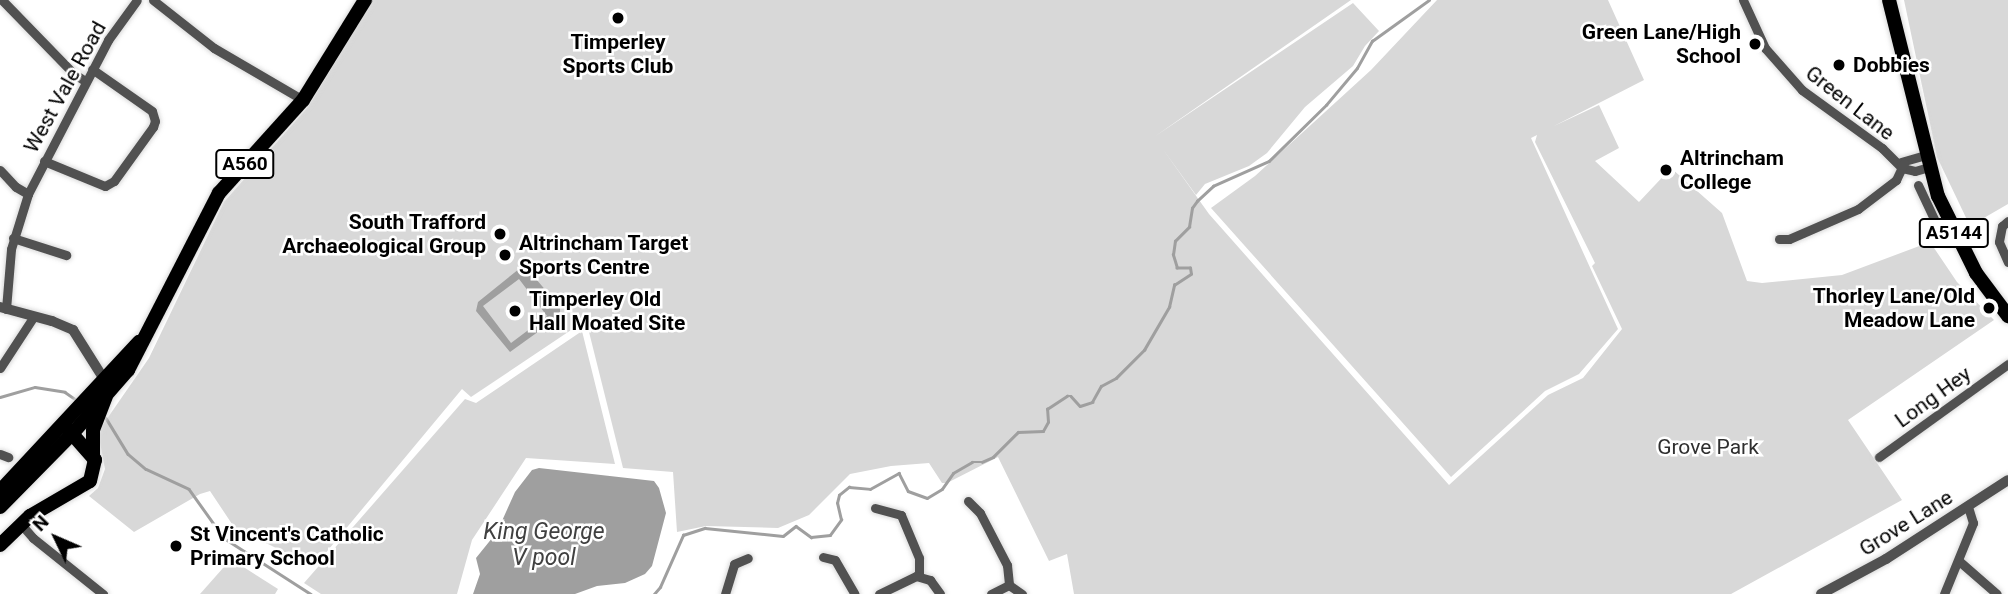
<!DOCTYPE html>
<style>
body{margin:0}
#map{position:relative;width:2008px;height:594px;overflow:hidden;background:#fff;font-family:Roboto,sans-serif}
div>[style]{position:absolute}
.green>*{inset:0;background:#d8d8d8}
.water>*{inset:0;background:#9f9f9f}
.stream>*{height:2.5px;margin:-1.25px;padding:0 1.25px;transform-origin:1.25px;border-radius:1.25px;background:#9f9f9f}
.roads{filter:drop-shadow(0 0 2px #dbdbdb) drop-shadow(0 0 2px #dbdbdb)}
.minor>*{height:9px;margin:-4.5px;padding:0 4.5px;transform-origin:4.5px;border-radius:4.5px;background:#515151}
.tertiary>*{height:10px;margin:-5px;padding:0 5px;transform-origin:5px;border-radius:5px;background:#515151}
.primary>*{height:14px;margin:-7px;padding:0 7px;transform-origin:7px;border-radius:7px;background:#000}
.trunk>*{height:14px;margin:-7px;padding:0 7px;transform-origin:7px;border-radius:7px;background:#000}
.dots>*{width:19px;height:19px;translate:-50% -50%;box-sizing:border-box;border:4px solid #fff;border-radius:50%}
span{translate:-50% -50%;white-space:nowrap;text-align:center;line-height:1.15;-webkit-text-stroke:5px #fff;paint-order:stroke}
.shield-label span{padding:2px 5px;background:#fff;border:2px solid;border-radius:5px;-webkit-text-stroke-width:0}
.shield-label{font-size:19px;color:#000;font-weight:700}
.poi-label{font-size:21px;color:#000;font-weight:700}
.right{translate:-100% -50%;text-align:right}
.left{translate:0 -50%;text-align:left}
.street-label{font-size:21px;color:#000}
.park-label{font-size:21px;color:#2f2f2f}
.water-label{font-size:23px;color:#404040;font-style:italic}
.north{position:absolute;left:21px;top:503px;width:70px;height:70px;-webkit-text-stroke:5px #fff;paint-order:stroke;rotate:314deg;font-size:19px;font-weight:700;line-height:28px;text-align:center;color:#000}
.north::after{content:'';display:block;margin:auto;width:24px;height:32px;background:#000;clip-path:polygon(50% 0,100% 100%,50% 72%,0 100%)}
</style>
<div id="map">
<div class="green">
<div style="clip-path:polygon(373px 0,1351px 0,1154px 137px,1353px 3px,1379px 31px,1365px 46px,1353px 66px,1305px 107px,1267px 153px,1249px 166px,1205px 184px,1196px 195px,1162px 148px,1209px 214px,1449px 485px,1548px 395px,1583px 378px,1622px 329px,1592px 266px,1595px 263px,1535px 142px,1537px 135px,1531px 138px,1618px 329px,1579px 374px,1545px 391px,1451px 477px,1211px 208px,1255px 176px,1371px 70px,1437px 0,1608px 0,1644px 80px,1554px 126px,1599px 105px,1619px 148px,1595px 161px,1639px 202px,1671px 168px,1722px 213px,1747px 281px,1762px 283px,1842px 275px,1930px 242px,1957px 282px,1994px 320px,1848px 420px,1902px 500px,1731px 594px,1074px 594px,1067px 554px,1049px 561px,998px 457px,947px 483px,942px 483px,929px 463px,891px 466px,850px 474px,809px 515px,778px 528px,706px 526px,677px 532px,673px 472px,623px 468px,586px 320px,471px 397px,462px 389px,314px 567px,234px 527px,210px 491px,200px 494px,134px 532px,89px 496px,98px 488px,105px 469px,99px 437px,102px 426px,149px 358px,224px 202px,308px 107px)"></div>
<div style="clip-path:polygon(1904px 0,2008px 0,2008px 204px,1970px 226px,1937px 157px)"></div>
<div style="clip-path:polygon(582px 331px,615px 464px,526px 458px,472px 540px,457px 594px,321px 594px,304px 583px,465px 399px,476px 403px)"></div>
<div style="clip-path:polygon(231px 559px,278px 589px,275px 594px,200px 594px)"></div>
</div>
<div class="water">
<div style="clip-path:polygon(evenodd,524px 265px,560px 307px,560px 316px,510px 352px,476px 311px,478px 302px,524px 265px,519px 279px,547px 316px,511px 343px,483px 306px,519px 279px)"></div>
<div style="clip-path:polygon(539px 468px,654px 481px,659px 488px,666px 513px,652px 566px,645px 574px,625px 583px,597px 586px,575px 594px,473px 594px,480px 574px,476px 558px,497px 532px,515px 492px,532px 470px)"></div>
</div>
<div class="stream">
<div style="left:0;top:397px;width:36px;rotate:-16deg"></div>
<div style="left:35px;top:387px;width:30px;rotate:9deg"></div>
<div style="left:65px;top:392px;width:12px;rotate:35deg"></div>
<div style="left:106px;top:418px;width:42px;rotate:58.6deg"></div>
<div style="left:128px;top:454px;width:23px;rotate:40deg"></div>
<div style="left:146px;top:469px;width:47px;rotate:24.9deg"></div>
<div style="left:189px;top:489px;width:60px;rotate:54.5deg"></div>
<div style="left:224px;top:538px;width:103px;rotate:32.8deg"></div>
<div style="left:654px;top:594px;width:9px;rotate:-49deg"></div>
<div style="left:660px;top:587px;width:57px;rotate:-66.1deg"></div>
<div style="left:683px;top:535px;width:23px;rotate:-18deg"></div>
<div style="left:705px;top:528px;width:78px;rotate:5.9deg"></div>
<div style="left:783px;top:536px;width:16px;rotate:-38deg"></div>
<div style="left:796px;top:526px;width:19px;rotate:36deg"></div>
<div style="left:811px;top:537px;width:19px;rotate:-6deg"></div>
<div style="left:830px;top:535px;width:19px;rotate:-54deg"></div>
<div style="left:841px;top:520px;width:17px;rotate:-103deg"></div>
<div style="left:837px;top:503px;width:8px;rotate:-76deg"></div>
<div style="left:839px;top:495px;width:13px;rotate:-39deg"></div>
<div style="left:849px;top:487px;width:21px;rotate:5deg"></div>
<div style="left:870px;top:489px;width:33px;rotate:-29deg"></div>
<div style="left:899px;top:473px;width:20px;rotate:63deg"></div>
<div style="left:908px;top:491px;width:20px;rotate:20deg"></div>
<div style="left:927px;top:498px;width:17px;rotate:-31deg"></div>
<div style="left:942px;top:489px;width:19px;rotate:-55deg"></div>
<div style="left:953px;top:473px;width:22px;rotate:-30deg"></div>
<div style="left:972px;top:462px;width:10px"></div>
<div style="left:982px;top:462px;width:12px;rotate:-24deg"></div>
<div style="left:993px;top:457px;width:35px;rotate:-45deg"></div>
<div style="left:1018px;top:432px;width:25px;rotate:-2deg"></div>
<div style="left:1043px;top:431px;width:10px;rotate:-61deg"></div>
<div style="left:1048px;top:422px;width:13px;rotate:-94deg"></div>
<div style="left:1047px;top:409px;width:24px;rotate:-33deg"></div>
<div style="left:1067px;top:396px;width:4px"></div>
<div style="left:1071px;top:396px;width:13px;rotate:48deg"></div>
<div style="left:1080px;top:406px;width:13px;rotate:-18deg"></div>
<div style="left:1092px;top:402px;width:18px;rotate:-61deg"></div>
<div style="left:1101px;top:386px;width:17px;rotate:-28deg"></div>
<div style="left:1116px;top:378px;width:40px;rotate:-45deg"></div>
<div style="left:1144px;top:350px;width:50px;rotate:-59.8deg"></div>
<div style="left:1169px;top:307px;width:23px;rotate:-77deg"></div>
<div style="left:1174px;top:285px;width:20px;rotate:-33deg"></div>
<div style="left:1191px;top:274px;width:6px;rotate:-99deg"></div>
<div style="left:1190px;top:268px;width:13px;rotate:180deg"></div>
<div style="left:1177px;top:268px;width:14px;rotate:-107deg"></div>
<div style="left:1173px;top:255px;width:14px;rotate:-82deg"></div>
<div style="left:1175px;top:241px;width:20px;rotate:-45deg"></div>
<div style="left:1189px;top:227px;width:19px;rotate:-81deg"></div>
<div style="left:1192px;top:208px;width:9px;rotate:-54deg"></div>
<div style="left:1197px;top:201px;width:22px;rotate:-43deg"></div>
<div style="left:1213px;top:186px;width:61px;rotate:-24.1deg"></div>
<div style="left:1269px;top:161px;width:80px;rotate:-44.5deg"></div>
<div style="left:1326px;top:105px;width:48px;rotate:-50deg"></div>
<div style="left:1357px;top:68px;width:31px;rotate:-61deg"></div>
<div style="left:1372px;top:41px;width:70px;rotate:-35.7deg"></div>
</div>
<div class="roads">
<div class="minor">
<div style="left:2px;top:0;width:102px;rotate:45.8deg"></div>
<div style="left:73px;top:73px;width:14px;rotate:34deg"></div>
<div style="left:153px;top:0;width:78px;rotate:38.2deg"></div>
<div style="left:214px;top:48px;width:103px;rotate:30.3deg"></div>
<div style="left:1743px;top:0;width:53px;rotate:65.4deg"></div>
<div style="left:1765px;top:48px;width:56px;rotate:48.6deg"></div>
<div style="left:1802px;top:90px;width:99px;rotate:35.9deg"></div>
<div style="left:1882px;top:148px;width:28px;rotate:45deg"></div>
<div style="left:1902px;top:168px;width:13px;rotate:13deg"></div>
<div style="left:1915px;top:171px;width:15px;rotate:-16deg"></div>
<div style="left:44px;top:161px;width:66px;rotate:22.3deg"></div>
<div style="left:105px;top:186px;width:10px;rotate:-29deg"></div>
<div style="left:114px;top:181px;width:67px;rotate:-54.2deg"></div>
<div style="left:153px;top:127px;width:6px;rotate:-72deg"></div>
<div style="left:155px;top:121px;width:10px;rotate:-107deg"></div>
<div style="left:152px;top:111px;width:73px;rotate:-145deg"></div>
<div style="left:1901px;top:162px;width:26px;rotate:-16deg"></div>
<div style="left:0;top:170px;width:23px;rotate:47deg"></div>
<div style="left:16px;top:187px;width:14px;rotate:30deg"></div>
<div style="left:1918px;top:185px;width:59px;rotate:64.7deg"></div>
<div style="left:1943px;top:238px;width:6px;rotate:31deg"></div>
<div style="left:1948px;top:241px;width:9px;rotate:-18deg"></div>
<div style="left:2008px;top:221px;width:8px;rotate:140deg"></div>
<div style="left:2002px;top:226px;width:16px;rotate:101deg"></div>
<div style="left:1999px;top:242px;width:22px;rotate:66deg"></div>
<div style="left:13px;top:238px;width:56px;rotate:17.8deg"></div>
<div style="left:1779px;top:239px;width:10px"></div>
<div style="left:1789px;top:239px;width:75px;rotate:-23.5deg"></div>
<div style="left:1858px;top:209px;width:48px;rotate:-37.3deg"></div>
<div style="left:1896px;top:180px;width:19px;rotate:-65deg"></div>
<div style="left:6px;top:309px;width:60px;rotate:-85.2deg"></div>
<div style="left:11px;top:249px;width:58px;rotate:-72.8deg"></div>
<div style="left:28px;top:194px;width:174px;rotate:-62.5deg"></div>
<div style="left:108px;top:40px;width:49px;rotate:-54.1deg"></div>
<div style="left:0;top:368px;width:62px;rotate:-56.8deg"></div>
<div style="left:0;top:454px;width:9px;rotate:21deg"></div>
<div style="left:1879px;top:457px;width:159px;rotate:-35.8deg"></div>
<div style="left:968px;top:501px;width:17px;rotate:45deg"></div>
<div style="left:980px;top:513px;width:59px;rotate:62.6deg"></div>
<div style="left:1007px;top:565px;width:20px;rotate:84deg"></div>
<div style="left:875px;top:508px;width:27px;rotate:15deg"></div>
<div style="left:901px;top:515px;width:47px;rotate:67.3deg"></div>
<div style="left:919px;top:558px;width:18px;rotate:90deg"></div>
<div style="left:20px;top:523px;width:20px;rotate:49deg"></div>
<div style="left:33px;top:538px;width:90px;rotate:38.7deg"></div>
<div style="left:823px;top:557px;width:12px;rotate:14deg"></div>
<div style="left:835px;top:560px;width:39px;rotate:60deg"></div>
<div style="left:1959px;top:561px;width:50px;rotate:41deg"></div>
<div style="left:1009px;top:585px;width:16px;rotate:35deg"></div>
<div style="left:725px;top:594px;width:31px;rotate:-73deg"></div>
<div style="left:734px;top:564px;width:15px;rotate:-23deg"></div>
<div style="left:879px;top:594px;width:41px;rotate:-25.9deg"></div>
<div style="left:916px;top:576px;width:15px;rotate:16deg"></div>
<div style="left:930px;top:580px;width:17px;rotate:54deg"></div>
<div style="left:991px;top:594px;width:20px;rotate:-27deg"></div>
<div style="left:1944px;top:594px;width:77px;rotate:-67.8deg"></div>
<div style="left:1973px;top:523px;width:17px;rotate:-107deg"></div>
</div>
<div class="tertiary">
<div style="left:0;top:307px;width:54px;rotate:15.1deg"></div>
<div style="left:52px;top:321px;width:23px;rotate:23deg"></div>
<div style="left:73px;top:330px;width:64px;rotate:57.8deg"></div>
<div style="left:1821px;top:594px;width:74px;rotate:-28.3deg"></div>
<div style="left:1886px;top:559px;width:145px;rotate:-32.9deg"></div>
</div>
<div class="primary">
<div style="left:1889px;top:0;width:202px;rotate:76deg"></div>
<div style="left:1938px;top:196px;width:86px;rotate:63.7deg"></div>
<div style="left:1976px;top:273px;width:54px;rotate:53.3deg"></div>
<div style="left:93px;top:456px;width:26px;rotate:-90deg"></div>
<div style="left:93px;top:430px;width:36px;rotate:-69deg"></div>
<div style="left:0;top:545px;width:42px;rotate:-44deg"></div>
<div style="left:30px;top:516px;width:69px;rotate:-30.3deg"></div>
<div style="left:90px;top:481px;width:22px;rotate:-77deg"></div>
<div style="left:95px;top:460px;width:44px;rotate:-131.3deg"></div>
</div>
<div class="trunk">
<div style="left:0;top:491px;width:204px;rotate:-47deg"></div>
<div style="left:0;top:507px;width:104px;rotate:-45.4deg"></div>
<div style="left:73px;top:433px;width:84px;rotate:-48.9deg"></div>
<div style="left:128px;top:370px;width:199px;rotate:-62.8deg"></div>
<div style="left:219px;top:193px;width:125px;rotate:-47.9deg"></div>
<div style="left:303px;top:100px;width:118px;rotate:-58.2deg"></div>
</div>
</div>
<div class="dots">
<div style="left:618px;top:18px;background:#000"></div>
<div style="left:1755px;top:44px;background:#000"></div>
<div style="left:1839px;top:65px;background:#000"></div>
<div style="left:1666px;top:170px;background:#000"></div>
<div style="left:500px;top:234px;background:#000"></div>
<div style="left:505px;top:255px;background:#000"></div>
<div style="left:1989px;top:308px;background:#000"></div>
<div style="left:515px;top:311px;background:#000"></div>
<div style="left:176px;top:546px;background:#000"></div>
</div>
<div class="shield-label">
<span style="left:245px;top:164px">A560</span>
<span style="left:1954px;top:233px">A5144</span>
</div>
<div class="poi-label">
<span class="right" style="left:1741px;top:44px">Green Lane/High<br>School</span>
<span style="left:618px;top:54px">Timperley<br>Sports Club</span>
<span class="left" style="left:1853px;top:65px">Dobbies</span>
<span class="left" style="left:1680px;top:170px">Altrincham<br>College</span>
<span class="right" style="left:486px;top:234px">South Trafford<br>Archaeological Group</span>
<span class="left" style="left:519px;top:255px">Altrincham Target<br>Sports Centre</span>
<span class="right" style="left:1975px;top:308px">Thorley Lane/Old<br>Meadow Lane</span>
<span class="left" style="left:529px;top:311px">Timperley Old<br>Hall Moated Site</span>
<span class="left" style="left:190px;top:546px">St Vincent's Catholic<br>Primary School</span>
</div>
<div class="street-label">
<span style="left:65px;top:87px;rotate:-61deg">West Vale Road</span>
<span style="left:1850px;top:103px;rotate:38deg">Green Lane</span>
<span style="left:1933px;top:397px;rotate:-36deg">Long Hey</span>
<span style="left:1906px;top:523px;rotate:-32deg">Grove Lane</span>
</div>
<div class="park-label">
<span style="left:1708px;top:447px">Grove Park</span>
</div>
<div class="water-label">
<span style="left:544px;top:545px">King George<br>V pool</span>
</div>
<div class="north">N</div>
</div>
